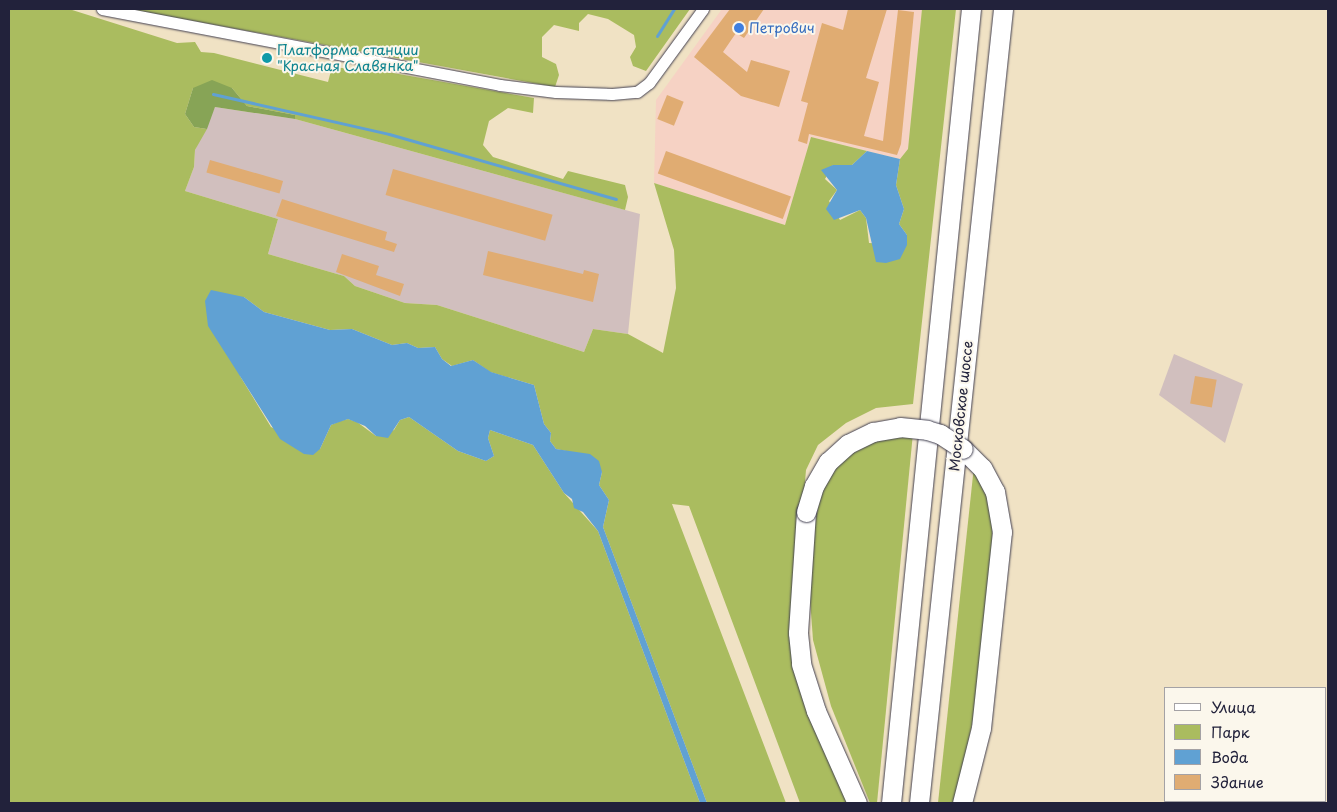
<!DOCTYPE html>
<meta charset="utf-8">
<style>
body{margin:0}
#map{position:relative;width:1337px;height:812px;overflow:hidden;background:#f0e2c4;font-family:"Playpen Sans",sans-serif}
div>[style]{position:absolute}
.built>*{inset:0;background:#f6d2c4}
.industrial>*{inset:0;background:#d1bfbe}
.green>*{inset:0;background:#aabc5f}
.forest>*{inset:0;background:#87a456}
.water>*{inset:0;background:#60a1d3}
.stream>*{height:3px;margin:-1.5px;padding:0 1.5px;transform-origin:1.5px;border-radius:1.5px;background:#60a1d3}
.building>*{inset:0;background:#e0ac72;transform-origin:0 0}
.roads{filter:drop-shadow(0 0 1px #413f50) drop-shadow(0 0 1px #413f50)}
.minor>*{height:11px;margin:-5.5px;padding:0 5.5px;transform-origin:5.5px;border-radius:5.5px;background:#fff}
.trunk>*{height:19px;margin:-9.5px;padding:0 9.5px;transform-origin:9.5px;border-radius:9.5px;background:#fff}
.bridges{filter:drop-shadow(0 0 1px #413f50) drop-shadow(0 0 1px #413f50)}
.trunk-bridge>*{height:19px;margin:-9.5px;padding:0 9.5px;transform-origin:9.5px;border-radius:9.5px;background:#fff}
.dots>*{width:14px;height:14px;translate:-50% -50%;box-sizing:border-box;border:2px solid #fbf7ec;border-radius:50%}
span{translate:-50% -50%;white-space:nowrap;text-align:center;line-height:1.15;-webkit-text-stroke:4px #fbf7ec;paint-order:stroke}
.shop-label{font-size:14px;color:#366cbe}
.left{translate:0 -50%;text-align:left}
.culture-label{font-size:14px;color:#0d838f}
.street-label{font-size:14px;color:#22223b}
.frame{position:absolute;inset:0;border:10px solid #22223b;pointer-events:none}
.legend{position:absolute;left:1164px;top:687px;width:162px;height:115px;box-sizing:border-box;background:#fbf7ec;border:1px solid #a4a2a5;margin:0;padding:6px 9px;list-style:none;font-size:15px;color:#22223b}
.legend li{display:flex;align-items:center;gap:10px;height:25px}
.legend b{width:25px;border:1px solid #a4a2a5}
</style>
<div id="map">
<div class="built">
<div style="clip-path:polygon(722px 9px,922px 9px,908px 149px,900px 159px,811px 137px,785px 225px,654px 183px,656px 100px)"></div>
</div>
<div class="industrial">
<div style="clip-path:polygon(215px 107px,295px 119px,640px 214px,628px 334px,593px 329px,584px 352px,437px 305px,405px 303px,355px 286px,344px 276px,268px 254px,278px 219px,185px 191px,194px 167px,195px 150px)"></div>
<div style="clip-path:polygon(1174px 354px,1243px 384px,1225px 443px,1159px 395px)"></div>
</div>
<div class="green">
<div style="clip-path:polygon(9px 9px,69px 9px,177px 43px,195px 42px,201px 52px,214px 53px,328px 82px,332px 67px,393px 73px,534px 98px,533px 113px,508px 108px,489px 121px,483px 145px,493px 157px,563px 179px,568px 171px,625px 185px,628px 197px,625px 210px,295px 119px,295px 115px,247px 106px,232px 88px,193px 88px,185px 114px,194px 127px,207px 129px,195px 150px,194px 167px,185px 191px,278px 219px,268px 254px,344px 276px,355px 286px,405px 303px,437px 305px,584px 352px,593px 329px,628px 334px,663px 353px,676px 288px,674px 250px,654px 183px,785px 225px,811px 137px,867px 151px,852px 165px,833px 165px,825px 179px,837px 190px,829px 201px,840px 220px,860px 210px,866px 218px,869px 243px,907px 245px,907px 235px,899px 224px,904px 209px,896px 185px,900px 159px,908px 149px,922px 9px,956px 9px,913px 404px,876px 408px,846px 423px,818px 445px,806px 470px,792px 635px,850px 803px,800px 803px,689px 506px,672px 504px,786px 803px,707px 803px,603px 527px,609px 500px,599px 485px,602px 472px,566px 451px,556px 449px,550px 441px,551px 433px,544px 424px,534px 385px,490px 372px,473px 360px,452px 366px,442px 359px,435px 347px,418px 348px,407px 343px,392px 345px,352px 329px,330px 330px,264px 312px,244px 297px,240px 376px,271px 427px,320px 449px,331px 425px,340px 421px,348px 419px,357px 422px,376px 436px,394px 430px,400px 420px,409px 417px,458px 451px,486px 461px,494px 456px,488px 438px,490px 430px,533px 445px,564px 493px,598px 531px,700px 803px,9px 803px)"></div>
<div style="clip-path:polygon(128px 9px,690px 9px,646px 71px,633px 66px,630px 57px,636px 47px,634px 35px,608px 19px,588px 14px,579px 23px,579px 31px,554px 25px,542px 37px,542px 57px,556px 64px,559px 75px,555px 87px)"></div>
<div style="clip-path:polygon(913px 433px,877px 803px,870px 803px,831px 706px,813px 640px,810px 599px,815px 523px,822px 488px,844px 458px,887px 435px)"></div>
<div style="clip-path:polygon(974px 466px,984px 484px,992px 516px,993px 554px,973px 720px,955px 803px,938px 803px)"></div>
</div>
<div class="forest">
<div style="clip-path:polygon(212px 80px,232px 88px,247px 106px,295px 115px,295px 119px,215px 107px,207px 129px,194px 127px,185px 114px,193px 88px)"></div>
</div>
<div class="water">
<div style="clip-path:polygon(867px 151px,900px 159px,896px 185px,904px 209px,899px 224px,907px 235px,907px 245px,900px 259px,886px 263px,876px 262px,866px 218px,860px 210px,834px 220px,826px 209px,837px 190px,821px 170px,833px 165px,852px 165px)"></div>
<div style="clip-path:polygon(211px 290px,244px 297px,264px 312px,330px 330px,352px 329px,392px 345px,407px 343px,418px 348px,435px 347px,442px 359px,451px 366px,473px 360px,491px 372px,534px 385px,544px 424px,551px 433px,550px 441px,556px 449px,590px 454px,599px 461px,602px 472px,599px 485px,609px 500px,603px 527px,707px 803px,700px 803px,598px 531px,583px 512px,574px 508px,572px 499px,564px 493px,533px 445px,490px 430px,488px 438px,494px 456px,486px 461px,458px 451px,409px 417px,400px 420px,388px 438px,376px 436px,365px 426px,348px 419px,331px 425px,320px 449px,313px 455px,304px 454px,280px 439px,208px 326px,205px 301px)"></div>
</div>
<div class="stream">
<div style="left:657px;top:36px;width:32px;rotate:-58deg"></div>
<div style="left:213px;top:94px;width:180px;rotate:12.8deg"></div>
<div style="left:389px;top:134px;width:236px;rotate:16deg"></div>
</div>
<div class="building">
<div style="clip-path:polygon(730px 9px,764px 9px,744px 38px,736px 33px,723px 52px,747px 72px,751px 60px,790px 71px,779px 107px,741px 96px,694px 57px)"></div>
<div style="clip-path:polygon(848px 9px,887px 9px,866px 78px,879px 82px,864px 136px,883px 141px,898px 10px,914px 12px,901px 144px,897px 155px,809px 134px,807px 144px,798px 141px,808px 103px,801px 101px,822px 23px,843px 30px)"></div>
<div style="left:667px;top:95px;width:18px;height:26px;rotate:22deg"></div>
<div style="left:666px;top:151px;width:133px;height:24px;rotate:20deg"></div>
<div style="left:210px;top:160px;width:76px;height:13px;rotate:16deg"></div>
<div style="left:393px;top:169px;width:166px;height:27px;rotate:16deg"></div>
<div style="clip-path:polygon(282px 199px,387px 232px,385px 240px,397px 244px,394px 252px,276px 216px)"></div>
<div style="clip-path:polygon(488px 251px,583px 274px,584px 270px,599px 274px,593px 302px,483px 275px)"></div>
<div style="clip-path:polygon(342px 254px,379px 266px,376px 275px,404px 284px,400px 296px,336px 272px)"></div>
<div style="left:1195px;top:376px;width:22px;height:28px;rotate:10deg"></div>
</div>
<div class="roads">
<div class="minor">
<div style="left:102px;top:9px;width:405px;rotate:10.8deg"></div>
<div style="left:500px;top:85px;width:56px;rotate:7.1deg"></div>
<div style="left:556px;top:92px;width:56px;rotate:2deg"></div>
<div style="left:612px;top:94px;width:25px;rotate:-5deg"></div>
<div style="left:637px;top:92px;width:15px;rotate:-37deg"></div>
<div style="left:649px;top:83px;width:92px;rotate:-53.9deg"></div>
</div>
<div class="trunk">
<div style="left:806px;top:512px;width:121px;rotate:93.8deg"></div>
<div style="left:798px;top:633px;width:31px;rotate:84deg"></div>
<div style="left:801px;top:664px;width:49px;rotate:72.3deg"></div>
<div style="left:816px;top:711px;width:101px;rotate:66deg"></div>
<div style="left:891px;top:803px;width:798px;rotate:-84.25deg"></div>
<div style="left:919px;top:803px;width:798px;rotate:-83.96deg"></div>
<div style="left:962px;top:803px;width:77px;rotate:-75.8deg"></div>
<div style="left:981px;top:728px;width:197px;rotate:-83.9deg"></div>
<div style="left:1002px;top:532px;width:41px;rotate:-99.9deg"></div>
<div style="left:995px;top:492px;width:27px;rotate:-118deg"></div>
<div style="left:982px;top:468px;width:27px;rotate:-135deg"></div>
</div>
</div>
<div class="bridges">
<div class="trunk-bridge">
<div style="left:806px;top:512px;width:27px;rotate:-73deg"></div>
<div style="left:814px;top:486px;width:28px;rotate:-60deg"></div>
<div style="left:828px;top:462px;width:27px;rotate:-42deg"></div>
<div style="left:848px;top:444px;width:28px;rotate:-26deg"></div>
<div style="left:873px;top:432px;width:27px;rotate:-10deg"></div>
<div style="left:900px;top:427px;width:27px;rotate:6deg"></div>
<div style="left:927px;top:430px;width:14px;rotate:17deg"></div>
<div style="left:940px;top:434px;width:27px;rotate:33deg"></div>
</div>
</div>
<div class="dots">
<div style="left:739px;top:28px;background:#3f7fe0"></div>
<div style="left:267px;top:58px;background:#0f9aa8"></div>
</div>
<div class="shop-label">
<span class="left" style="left:749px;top:28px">Петрович</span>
</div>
<div class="culture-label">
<span class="left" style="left:277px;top:58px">Платформа станции<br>"Красная Славянка"</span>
</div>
<div class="street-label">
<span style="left:961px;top:406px;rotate:-84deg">Московское шоссе</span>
</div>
<div class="frame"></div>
<ul class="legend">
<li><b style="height:6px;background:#fff"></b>Улица</li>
<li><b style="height:14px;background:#aabc5f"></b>Парк</li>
<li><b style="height:14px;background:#60a1d3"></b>Вода</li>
<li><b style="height:14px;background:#e0ac72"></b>Здание</li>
</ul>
</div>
